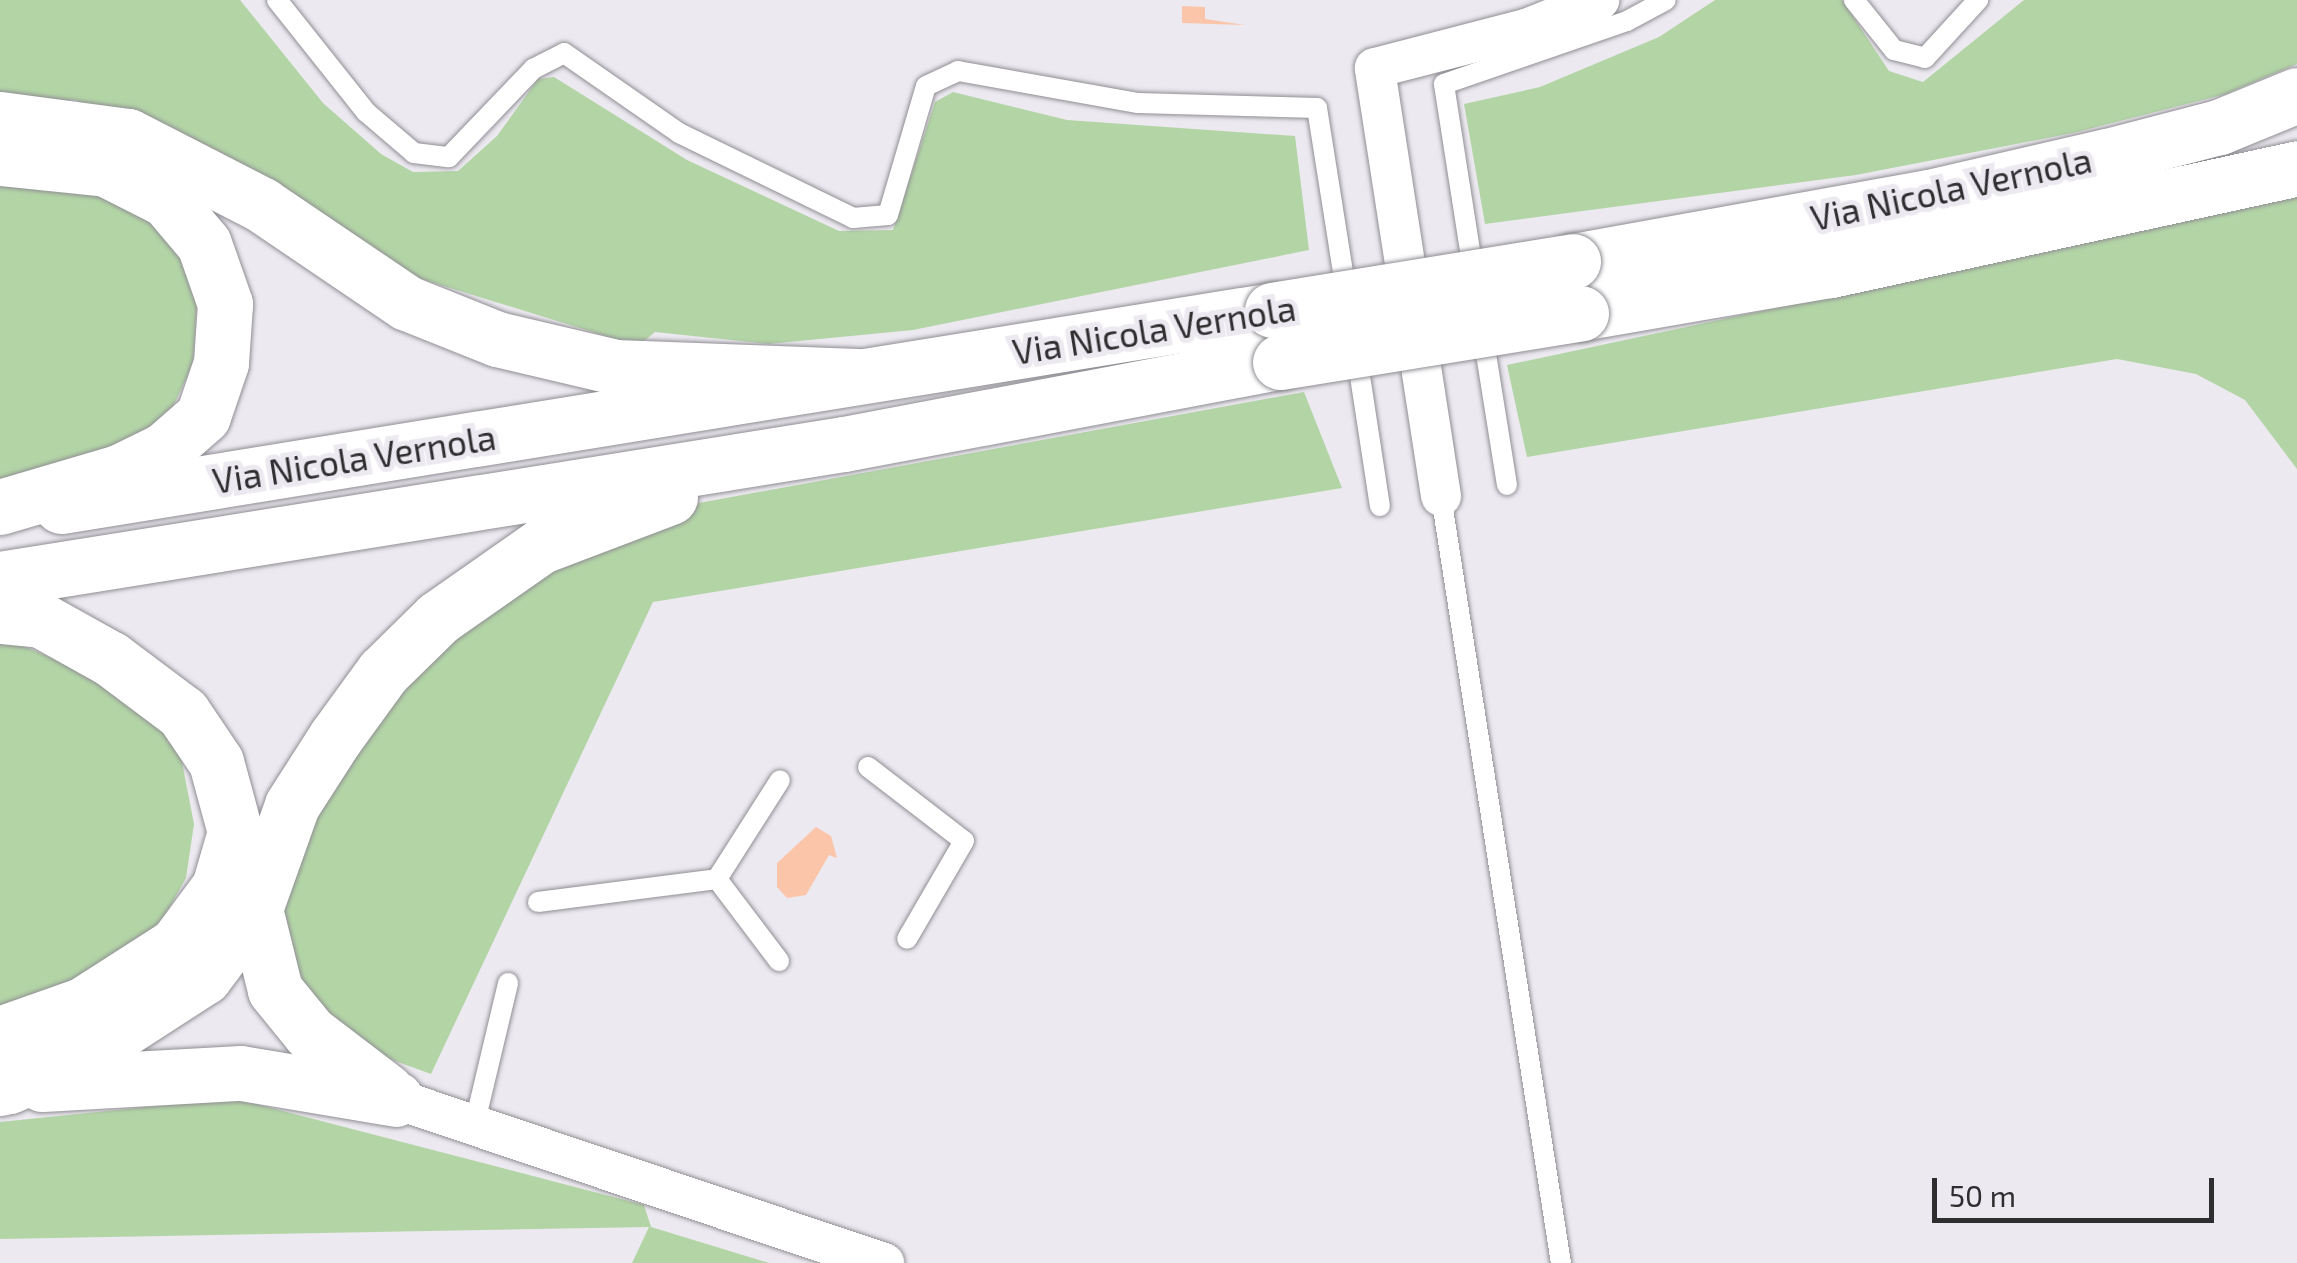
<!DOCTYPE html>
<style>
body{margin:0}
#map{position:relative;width:2297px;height:1263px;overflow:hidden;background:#ece9f0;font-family:"Exo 2",sans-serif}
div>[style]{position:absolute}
.green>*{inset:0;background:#b3d5a6}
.building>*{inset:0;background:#fbc5a9}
.roads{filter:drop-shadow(0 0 2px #908e94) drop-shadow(0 0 2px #908e94)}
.lane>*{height:20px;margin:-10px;padding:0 10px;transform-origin:10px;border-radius:10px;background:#fff}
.street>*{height:40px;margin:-20px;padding:0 20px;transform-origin:20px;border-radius:20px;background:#fff}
.secondary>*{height:55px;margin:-27.5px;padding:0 27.5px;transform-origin:27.5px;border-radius:27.5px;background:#fff}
.highway>*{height:55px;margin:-27.5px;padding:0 27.5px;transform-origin:27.5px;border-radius:27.5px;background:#fff}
.bridges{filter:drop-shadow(0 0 2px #908e94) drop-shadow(0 0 2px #908e94)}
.secondary-bridge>*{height:55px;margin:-27.5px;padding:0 27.5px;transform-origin:27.5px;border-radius:27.5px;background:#fff}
span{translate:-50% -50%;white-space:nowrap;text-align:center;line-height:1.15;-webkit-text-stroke:10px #ece9f0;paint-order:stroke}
.street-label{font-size:35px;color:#2e2d2f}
.scale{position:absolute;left:1932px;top:1178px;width:282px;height:45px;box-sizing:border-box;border:5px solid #2e2d2f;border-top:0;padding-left:12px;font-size:30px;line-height:35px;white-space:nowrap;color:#2e2d2f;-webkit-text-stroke:8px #ece9f0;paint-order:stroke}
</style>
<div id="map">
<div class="green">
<div style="clip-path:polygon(0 0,240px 0,323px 103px,381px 154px,413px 172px,458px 171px,497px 136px,538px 79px,554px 77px,687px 160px,839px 231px,893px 230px,935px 102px,953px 92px,1067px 120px,1295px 136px,1309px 250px,913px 330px,768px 344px,655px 332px,638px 346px,402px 273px,76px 100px,0 103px)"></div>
<div style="clip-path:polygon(1715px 0,1842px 0,1889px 71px,1923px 82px,2024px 0,2297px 0,2297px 64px,2226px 94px,2073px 133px,1856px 175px,1485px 224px,1464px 104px,1540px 87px,1659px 37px)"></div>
<div style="clip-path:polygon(0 172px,118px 174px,199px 275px,193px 364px,171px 411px,145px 439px,0 480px)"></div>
<div style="clip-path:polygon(2297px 197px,2297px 469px,2245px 400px,2196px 374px,2117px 359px,1527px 457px,1507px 365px)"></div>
<div style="clip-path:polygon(1304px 392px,1342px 488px,653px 602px,431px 1074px,365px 1050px,314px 1014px,279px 931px,282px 890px,345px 741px,521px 574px,677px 507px)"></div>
<div style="clip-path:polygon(0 636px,82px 671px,176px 731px,194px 824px,186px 878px,164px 917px,124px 957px,0 1018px)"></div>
<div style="clip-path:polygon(233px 1098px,644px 1205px,651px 1227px,769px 1263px,632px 1263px,649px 1227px,0 1239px,0 1122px)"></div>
</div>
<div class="building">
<div style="clip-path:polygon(1182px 6px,1205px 7px,1205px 19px,1245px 25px,1182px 23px)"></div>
<div style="clip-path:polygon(816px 827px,831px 836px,837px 858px,829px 855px,806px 895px,787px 898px,777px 887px,777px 863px)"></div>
</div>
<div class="roads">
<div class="lane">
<div style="left:277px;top:0;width:143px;rotate:51.5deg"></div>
<div style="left:366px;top:112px;width:63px;rotate:40.5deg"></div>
<div style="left:414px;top:153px;width:35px;rotate:7deg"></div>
<div style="left:449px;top:157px;width:122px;rotate:-46.3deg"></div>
<div style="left:533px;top:69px;width:35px;rotate:-27deg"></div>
<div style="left:564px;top:53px;width:140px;rotate:34.8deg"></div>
<div style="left:679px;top:133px;width:194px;rotate:26deg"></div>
<div style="left:853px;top:218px;width:35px;rotate:-5deg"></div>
<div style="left:888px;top:215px;width:134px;rotate:-73.6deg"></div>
<div style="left:926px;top:86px;width:35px;rotate:-25deg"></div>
<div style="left:958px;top:71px;width:183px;rotate:10.1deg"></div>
<div style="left:1138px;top:103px;width:179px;rotate:1.6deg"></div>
<div style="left:1317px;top:108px;width:191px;rotate:81deg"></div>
<div style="left:1854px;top:0;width:64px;rotate:51.3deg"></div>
<div style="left:1894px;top:50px;width:32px;rotate:14deg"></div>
<div style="left:1925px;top:58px;width:79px;rotate:-47.6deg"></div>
<div style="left:1474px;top:276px;width:194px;rotate:-98.9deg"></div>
<div style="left:1444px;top:84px;width:194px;rotate:-19deg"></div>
<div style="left:1627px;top:21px;width:44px;rotate:-28.3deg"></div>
<div style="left:1482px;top:329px;width:158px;rotate:80.9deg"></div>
<div style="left:1356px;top:350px;width:158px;rotate:81.3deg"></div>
<div style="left:1441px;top:496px;width:776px;rotate:81.11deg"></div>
<div style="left:868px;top:767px;width:121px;rotate:37.6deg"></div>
<div style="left:964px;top:841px;width:113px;rotate:120.2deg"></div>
<div style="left:717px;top:879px;width:103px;rotate:52.9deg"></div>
<div style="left:538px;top:902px;width:180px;rotate:-7.3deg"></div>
<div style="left:717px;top:879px;width:117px;rotate:-57.5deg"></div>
<div style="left:475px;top:1122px;width:143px;rotate:-76.6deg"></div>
</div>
<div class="street">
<div style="left:1441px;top:496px;width:433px;rotate:-98.8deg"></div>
<div style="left:1375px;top:68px;width:156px;rotate:-14.5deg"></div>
<div style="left:1526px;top:29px;width:79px;rotate:-21.7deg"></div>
<div style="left:396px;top:1099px;width:515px;rotate:18.58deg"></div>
</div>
<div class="secondary">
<div style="left:1573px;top:261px;width:362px;rotate:-10.2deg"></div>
<div style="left:1929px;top:197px;width:183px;rotate:-13deg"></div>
<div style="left:2107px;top:156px;width:116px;rotate:-14.5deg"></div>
<div style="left:2219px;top:127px;width:84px;rotate:-22.3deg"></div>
<div style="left:1581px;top:313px;width:254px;rotate:-9.8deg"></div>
<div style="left:1831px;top:270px;width:477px;rotate:-12.3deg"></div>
<div style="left:61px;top:506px;width:1227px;rotate:-9.19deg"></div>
<div style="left:0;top:579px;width:855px;rotate:-9.09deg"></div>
<div style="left:844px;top:444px;width:444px;rotate:-10.7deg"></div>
<div style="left:255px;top:909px;width:83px;rotate:76.1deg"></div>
<div style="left:275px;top:990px;width:55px;rotate:50.9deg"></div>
<div style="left:310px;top:1033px;width:96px;rotate:37.3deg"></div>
<div style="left:42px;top:1084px;width:199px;rotate:-3.2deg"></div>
<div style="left:241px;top:1073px;width:157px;rotate:9.5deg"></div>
<div style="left:9px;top:1086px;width:90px;rotate:-23.7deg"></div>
<div style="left:91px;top:1050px;width:135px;rotate:-32.9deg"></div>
<div style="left:204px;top:977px;width:85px;rotate:-53.1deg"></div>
<div style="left:255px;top:909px;width:110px;rotate:-70.4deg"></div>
<div style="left:292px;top:805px;width:80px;rotate:-57.3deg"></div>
<div style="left:335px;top:738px;width:82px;rotate:-54deg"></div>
<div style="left:383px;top:672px;width:77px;rotate:-44.5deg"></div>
<div style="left:438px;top:618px;width:126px;rotate:-35deg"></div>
<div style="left:541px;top:546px;width:138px;rotate:-20.8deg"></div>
</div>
<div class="highway">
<div style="left:0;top:119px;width:129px;rotate:7.6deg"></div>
<div style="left:128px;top:136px;width:151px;rotate:27.2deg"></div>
<div style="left:262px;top:205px;width:175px;rotate:34.1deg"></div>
<div style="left:407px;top:303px;width:97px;rotate:21.8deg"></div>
<div style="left:497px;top:339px;width:121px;rotate:13.3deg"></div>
<div style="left:615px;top:367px;width:242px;rotate:2.1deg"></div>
<div style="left:0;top:158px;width:107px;rotate:5.9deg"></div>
<div style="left:106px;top:169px;width:68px;rotate:26.9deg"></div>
<div style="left:167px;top:200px;width:57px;rotate:49.9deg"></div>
<div style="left:204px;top:244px;width:64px;rotate:70.7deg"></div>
<div style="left:225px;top:304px;width:59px;rotate:93.9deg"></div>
<div style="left:221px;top:363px;width:56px;rotate:108.8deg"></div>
<div style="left:203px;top:416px;width:52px;rotate:138.9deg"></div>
<div style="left:164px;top:450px;width:50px;rotate:153.9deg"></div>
<div style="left:119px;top:472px;width:124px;rotate:163.6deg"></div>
<div style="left:0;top:616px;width:41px;rotate:5.6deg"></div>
<div style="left:41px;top:620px;width:80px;rotate:29.1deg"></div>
<div style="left:111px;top:659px;width:90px;rotate:36.9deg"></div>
<div style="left:183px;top:713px;width:59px;rotate:56deg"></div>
<div style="left:216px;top:762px;width:73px;rotate:74.8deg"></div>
<div style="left:235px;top:832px;width:57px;rotate:106.2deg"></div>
<div style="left:219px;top:887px;width:72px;rotate:126.6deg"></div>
<div style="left:176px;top:945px;width:112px;rotate:147.4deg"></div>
<div style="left:82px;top:1005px;width:87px;rotate:160.5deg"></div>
<div style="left:0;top:1088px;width:9px;rotate:-13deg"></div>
</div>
</div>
<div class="bridges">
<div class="secondary-bridge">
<div style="left:1272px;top:310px;width:305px;rotate:-9.2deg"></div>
<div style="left:1280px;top:362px;width:305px;rotate:-9.2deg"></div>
</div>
</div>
<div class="street-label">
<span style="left:1951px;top:188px;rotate:-12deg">Via Nicola Vernola</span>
<span style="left:1154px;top:329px;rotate:-9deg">Via Nicola Vernola</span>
<span style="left:354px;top:458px;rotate:-9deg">Via Nicola Vernola</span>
</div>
<div class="scale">50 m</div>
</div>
